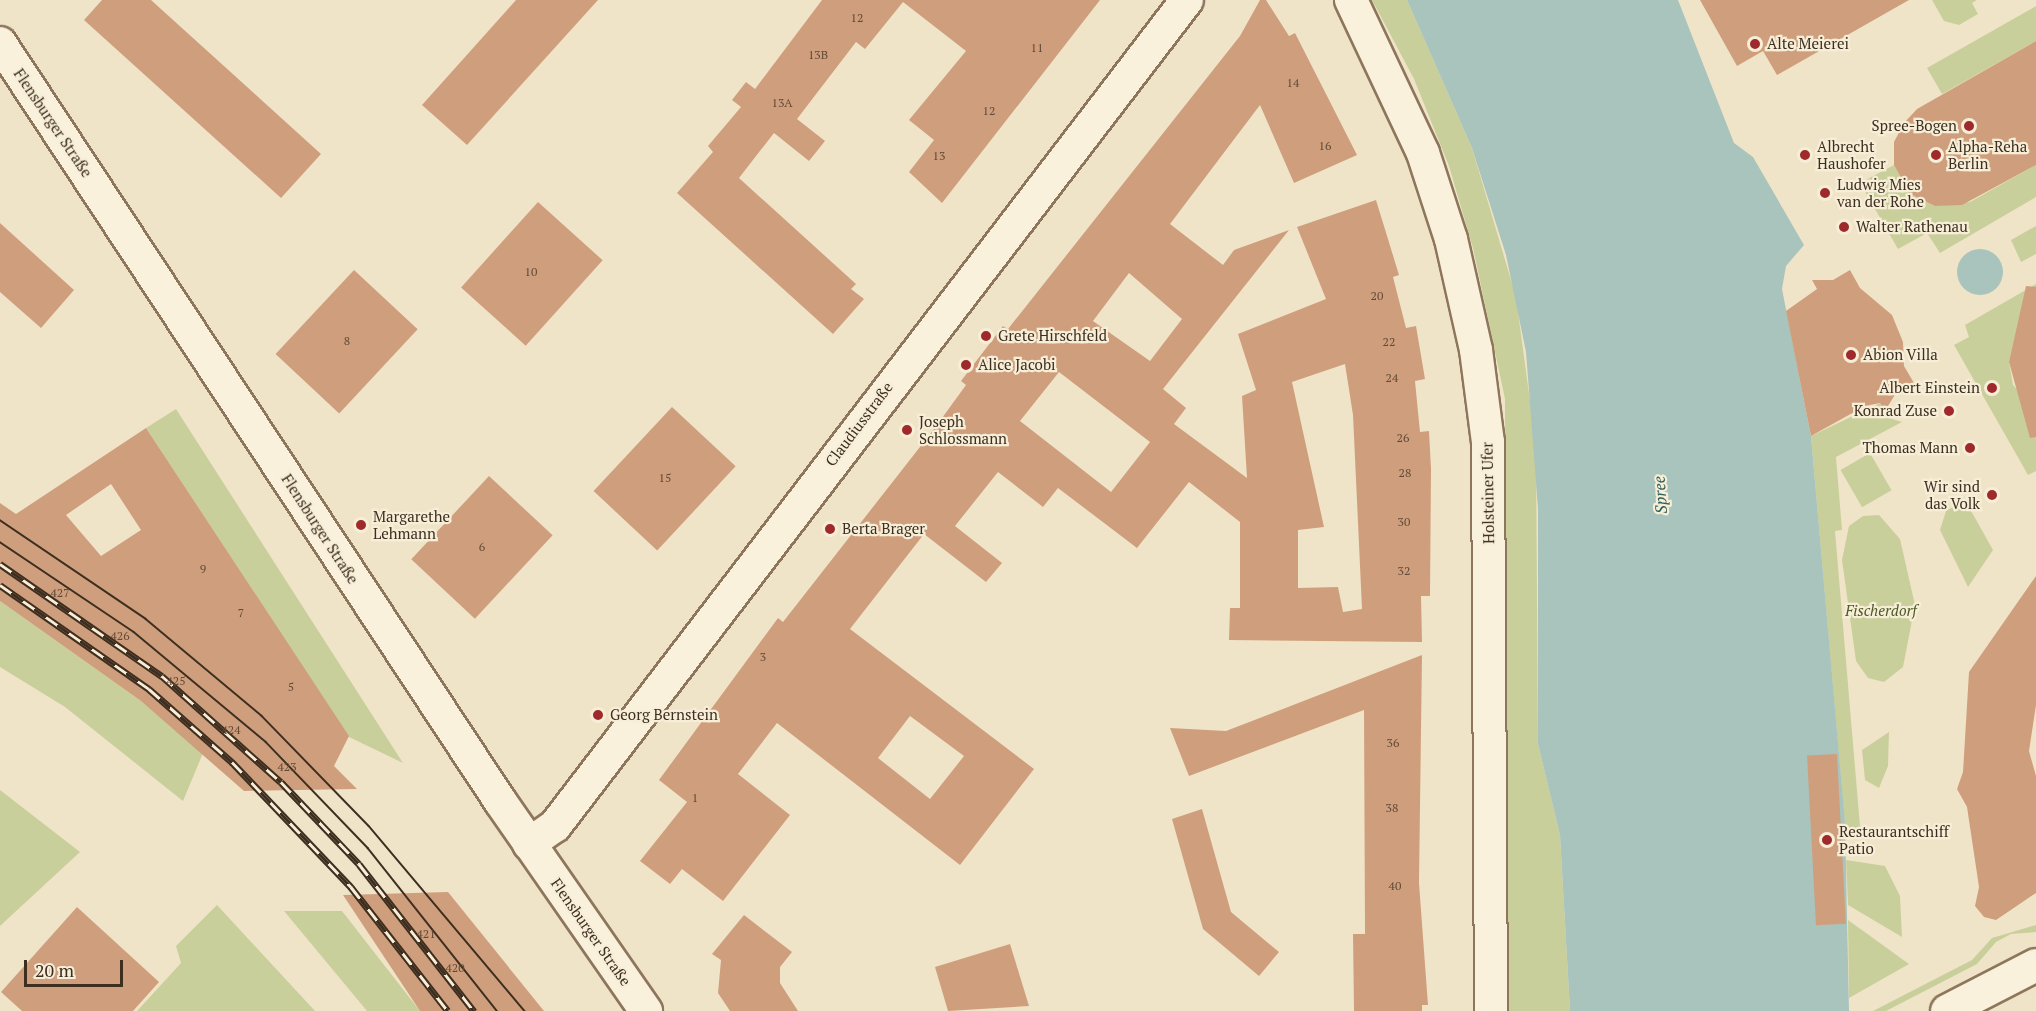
<!DOCTYPE html>
<meta charset="utf-8">
<style>
body{margin:0}
#map{position:relative;width:2036px;height:1011px;overflow:hidden;background:#f0e4c8;font-family:"PT Serif",serif}
div>[style]{position:absolute}
[style*='--x']{left:calc(var(--x)*1px);top:calc(var(--y)*1px);width:calc(var(--w)*1px);rotate:calc(var(--a)*1deg)}
.green>*{inset:0;background:#c9cf9b;transform-origin:0 0}
.water>*{inset:0;background:#a9c4bc}
.round{border-radius:50%}
.building>*{inset:0;background:#cf9f7d;transform-origin:0 0}
.roads{filter:drop-shadow(2px 0 #8d765c) drop-shadow(-2px 0 #8d765c) drop-shadow(0 2px #8d765c) drop-shadow(0 -2px #8d765c)}
.minor>*{height:32px;margin:-16px;padding:0 16px;transform-origin:16px;border-radius:16px;background:#faf1dc}
.tram>*{height:1.5px;margin:-0.75px;padding:0 0.75px;transform-origin:0.75px;border-radius:0.75px;background:#3d2e20}
.rail>*{height:7px;margin-top:-3.5px;transform-origin:0;background:repeating-linear-gradient(90deg,#f7eed8 0 14px,#3d2e20 0 28px);box-sizing:border-box;border-block:2px solid #3d2e20}
.dots>*{width:16px;height:16px;translate:-50% -50%;box-sizing:border-box;border:3px solid #f7eed8;border-radius:50%}
span{translate:-50% -50%;white-space:nowrap;text-align:center;line-height:1.15;-webkit-text-stroke:4.5px #f7eed8;paint-order:stroke}
.number-label{font-size:12px;color:#624a37}
.number-label span{-webkit-text-stroke-width:0}
.poi-label{font-size:15px;color:#3d2e20}
.left{translate:0 -50%;text-align:left}
.right{translate:-100% -50%;text-align:right}
.street-label{font-size:15px;color:#3d2e20}
.park-label{font-size:15px;color:#4d5a26;font-style:italic}
.water-label{font-size:16px;color:#2f5d5a;font-style:italic}
.scale{position:absolute;left:24px;top:960px;width:99px;height:27px;box-sizing:border-box;border:3px solid #3d2e20;border-top:0;padding-left:8px;font-size:18px;line-height:21px;white-space:nowrap;color:#3d2e20;-webkit-text-stroke:4px #f7eed8;paint-order:stroke}
</style>
<div id="map">
<div class="green">
<div style="clip-path:polygon(1372px 0,1407px 0,1472px 148px,1516px 297px,1536px 446px,1538px 744px,1560px 835px,1570px 1011px,1507px 1011px,1505px 399px,1473px 248px,1449px 166px,1414px 79px)"></div>
<div style="clip-path:polygon(1932px 0,1977px 0,1972px 3px,1978px 14px,1959px 25px,1944px 21px)"></div>
<div style="clip-path:polygon(2036px 6px,2036px 41px,1942px 94px,1927px 68px)"></div>
<div style="clip-path:polygon(1894px 165px,1910px 194px,1935px 206px,1970px 202px,2036px 165px,2036px 197px,1940px 253px,1927px 233px,1898px 249px,1860px 183px)"></div>
<div style="clip-path:polygon(2036px 226px,2036px 254px,2021px 262px,2011px 240px)"></div>
<div style="clip-path:polygon(2036px 284px,2036px 314px,2017px 332px,2009px 362px,2013px 385px,2036px 409px,2036px 471px,2028px 475px,1954px 345px,1969px 337px,1965px 325px)"></div>
<div style="clip-path:polygon(1880px 403px,1889px 418px,1902px 422px,1836px 457px,1842px 530px,1835px 531px,1861px 838px,1846px 837px,1811px 436px)"></div>
<div style="clip-path:polygon(176px 409px,403px 763px,349px 737px,146px 428px)"></div>
<div style="left:1870px;top:453px;width:43px;height:34px;rotate:60deg"></div>
<div style="clip-path:polygon(1965px 500px,1993px 550px,1968px 587px,1940px 530px,1946px 511px)"></div>
<div style="clip-path:polygon(1879px 515px,1900px 539px,1915px 605px,1903px 667px,1884px 682px,1868px 678px,1856px 661px,1842px 560px,1849px 526px,1863px 516px)"></div>
<div style="clip-path:polygon(0 601px,141px 701px,203px 753px,183px 801px,65px 707px,0 667px)"></div>
<div style="clip-path:polygon(1889px 732px,1888px 766px,1879px 788px,1865px 780px,1862px 750px)"></div>
<div style="clip-path:polygon(0 790px,80px 852px,0 926px)"></div>
<div style="clip-path:polygon(1846px 860px,1885px 866px,1900px 896px,1902px 937px,1848px 905px)"></div>
<div style="clip-path:polygon(217px 905px,315px 1011px,137px 1011px,181px 963px,176px 946px)"></div>
<div style="clip-path:polygon(284px 911px,342px 911px,420px 1011px,367px 1011px)"></div>
<div style="clip-path:polygon(1848px 920px,1909px 964px,1849px 998px)"></div>
<div style="clip-path:polygon(2036px 925px,2036px 932px,2011px 934px,1996px 942px,1977px 964px,1886px 1011px,1873px 1011px,1972px 960px,1992px 938px)"></div>
</div>
<div class="water">
<div style="clip-path:polygon(1407px 0,1678px 0,1734px 143px,1753px 157px,1804px 245px,1786px 266px,1782px 289px,1811px 436px,1845px 822px,1849px 1011px,1570px 1011px,1560px 835px,1538px 744px,1538px 509px,1526px 352px,1506px 255px,1472px 148px)"></div>
<div class="round" style="left:1957px;top:249px;width:46px;height:46px"></div>
</div>
<div class="building">
<div style="clip-path:polygon(102px 0,151px 0,321px 154px,281px 198px,84px 20px)"></div>
<div style="clip-path:polygon(516px 0,598px 0,467px 145px,422px 105px)"></div>
<div style="clip-path:polygon(822px 0,1100px 0,942px 203px,909px 172px,934px 140px,909px 120px,966px 51px,903px 2px,865px 49px,856px 42px,797px 119px,825px 141px,809px 161px,774px 133px,739px 178px,856px 284px,851px 289px,864px 299px,833px 334px,677px 193px,713px 152px,708px 146px,741px 107px,732px 100px,746px 82px,755px 89px)"></div>
<div style="clip-path:polygon(evenodd,1260px 0,1266px 0,1289px 36px,1295px 33px,1357px 155px,1294px 183px,1260px 105px,1170px 224px,1223px 265px,1234px 250px,1289px 230px,1163px 389px,1186px 408px,1174px 424px,1247px 478px,1242px 396px,1256px 390px,1238px 334px,1326px 299px,1297px 227px,1376px 200px,1399px 275px,1393px 277px,1406px 328px,1416px 326px,1425px 379px,1415px 381px,1420px 432px,1429px 431px,1431px 469px,1430px 596px,1421px 596px,1422px 642px,1229px 640px,1230px 608px,1240px 608px,1240px 522px,1189px 482px,1137px 548px,1058px 488px,1043px 507px,998px 472px,955px 526px,1002px 563px,986px 582px,924px 534px,850px 629px,1034px 769px,960px 865px,777px 723px,738px 774px,790px 815px,723px 901px,682px 869px,670px 884px,640px 861px,687px 802px,659px 780px,778px 618px,783px 622px,934px 429px,966px 385px,961px 381px,1003px 326px,1008px 329px,1240px 36px,1260px 0,1129px 273px,1182px 319px,1150px 361px,1093px 321px,1129px 273px,1260px 0,1345px 364px,1353px 415px,1362px 609px,1343px 612px,1338px 587px,1298px 588px,1298px 530px,1324px 527px,1292px 382px,1345px 364px,1260px 0,1059px 372px,1150px 442px,1111px 492px,1020px 421px,1059px 372px,1260px 0,910px 716px,964px 756px,930px 799px,878px 758px,910px 716px)"></div>
<div style="clip-path:polygon(1700px 0,1909px 0,1777px 75px,1763px 51px,1737px 66px)"></div>
<div style="clip-path:polygon(2036px 41px,2036px 165px,1962px 205px,1935px 206px,1910px 194px,1894px 165px,1894px 142px,1904px 123px,1917px 109px)"></div>
<div style="left:538px;top:202px;width:87px;height:115px;rotate:42deg"></div>
<div style="clip-path:polygon(0 223px,74px 290px,41px 328px,0 292px)"></div>
<div style="left:354px;top:270px;width:87px;height:115px;rotate:43deg"></div>
<div style="clip-path:polygon(1850px 270px,1860px 288px,1892px 315px,1903px 342px,1904px 366px,1914px 383px,1896px 393px,1885px 411px,1880px 403px,1865px 406px,1811px 436px,1786px 311px,1817px 289px,1812px 280px,1833px 280px)"></div>
<div style="clip-path:polygon(2026px 286px,2036px 287px,2036px 437px,2030px 438px,2009px 362px)"></div>
<div style="left:672px;top:407px;width:87px;height:115px;rotate:43deg"></div>
<div style="clip-path:polygon(evenodd,146px 428px,349px 736px,334px 766px,357px 789px,244px 791px,141px 701px,0 601px,0 503px,16px 514px,146px 428px,111px 484px,141px 530px,101px 556px,66px 515px,111px 484px)"></div>
<div style="left:489px;top:476px;width:87px;height:114px;rotate:43deg"></div>
<div style="clip-path:polygon(2036px 576px,2036px 705px,2029px 751px,2036px 776px,2036px 893px,1996px 920px,1984px 917px,1975px 906px,1979px 887px,1967px 807px,1957px 789px,1963px 772px,1969px 672px)"></div>
<div style="clip-path:polygon(1422px 655px,1419px 883px,1428px 1005px,1422px 1005px,1422px 1011px,1354px 1011px,1353px 934px,1365px 934px,1364px 710px,1189px 776px,1170px 728px,1226px 731px)"></div>
<div style="left:1837px;top:754px;width:170px;height:30px;rotate:87deg"></div>
<div style="clip-path:polygon(1202px 809px,1231px 912px,1279px 952px,1259px 976px,1203px 929px,1172px 819px)"></div>
<div style="clip-path:polygon(448px 892px,544px 1011px,420px 1011px,343px 895px)"></div>
<div style="clip-path:polygon(77px 907px,159px 982px,133px 1011px,22px 1011px,1px 992px)"></div>
<div style="clip-path:polygon(744px 915px,792px 952px,780px 967px,780px 983px,798px 1011px,730px 1011px,718px 993px,721px 960px,712px 954px)"></div>
<div style="clip-path:polygon(1010px 944px,1029px 1006px,948px 1011px,935px 967px)"></div>
</div>
<div class="roads">
<div class="minor">
<div style="--x:1351;--y:0;--w:169;--a:64.8"></div>
<div style="--x:1423;--y:153;--w:90;--a:72"></div>
<div style="--x:1451;--y:239;--w:114;--a:77.3"></div>
<div style="--x:1476;--y:350;--w:93;--a:82.6"></div>
<div style="--x:1488;--y:442;--w:569;--a:89.7"></div>
<div style="--x:0;--y:43;--w:908;--a:56.59"></div>
<div style="--x:500;--y:801;--w:256;--a:55.2"></div>
<div style="--x:529;--y:844;--w:32;--a:-35"></div>
<div style="--x:555;--y:826;--w:1040;--a:-52.58"></div>
<div style="--x:1947;--y:1011;--w:100;--a:-27.3"></div>
</div>
</div>
<div class="tram">
<div style="--x:0;--y:520;--w:176;--a:34.1"></div>
<div style="--x:146;--y:619;--w:151;--a:39.9"></div>
<div style="--x:262;--y:716;--w:153;--a:45.8"></div>
<div style="--x:369;--y:826;--w:242;--a:49.9"></div>
<div style="--x:0;--y:542;--w:161;--a:33.9"></div>
<div style="--x:134;--y:632;--w:172;--a:39.8"></div>
<div style="--x:266;--y:742;--w:147;--a:46.1"></div>
<div style="--x:368;--y:848;--w:208;--a:51.6"></div>
</div>
<div class="rail">
<div style="--x:0;--y:564;--w:197;--a:34.7"></div>
<div style="--x:162;--y:676;--w:159;--a:41.7"></div>
<div style="--x:281;--y:782;--w:113;--a:46.4"></div>
<div style="--x:359;--y:864;--w:187;--a:52"></div>
<div style="--x:0;--y:585;--w:182;--a:34.9"></div>
<div style="--x:149;--y:689;--w:111;--a:41.3"></div>
<div style="--x:232;--y:762;--w:173;--a:46.4"></div>
<div style="--x:351;--y:887;--w:157;--a:52"></div>
</div>
<div class="dots">
<div style="left:1755px;top:44px;background:#9e2a2b"></div>
<div style="left:1969px;top:126px;background:#9e2a2b"></div>
<div style="left:1805px;top:155px;background:#9e2a2b"></div>
<div style="left:1936px;top:155px;background:#9e2a2b"></div>
<div style="left:1825px;top:193px;background:#9e2a2b"></div>
<div style="left:1844px;top:227px;background:#9e2a2b"></div>
<div style="left:986px;top:336px;background:#9e2a2b"></div>
<div style="left:1851px;top:355px;background:#9e2a2b"></div>
<div style="left:966px;top:365px;background:#9e2a2b"></div>
<div style="left:1992px;top:388px;background:#9e2a2b"></div>
<div style="left:1949px;top:411px;background:#9e2a2b"></div>
<div style="left:907px;top:430px;background:#9e2a2b"></div>
<div style="left:1970px;top:448px;background:#9e2a2b"></div>
<div style="left:1992px;top:495px;background:#9e2a2b"></div>
<div style="left:361px;top:525px;background:#9e2a2b"></div>
<div style="left:830px;top:529px;background:#9e2a2b"></div>
<div style="left:598px;top:715px;background:#9e2a2b"></div>
<div style="left:1827px;top:840px;background:#9e2a2b"></div>
</div>
<div class="number-label">
<span style="left:857px;top:18px">12</span>
<span style="left:1037px;top:48px">11</span>
<span style="left:818px;top:55px">13B</span>
<span style="left:1293px;top:83px">14</span>
<span style="left:782px;top:103px">13A</span>
<span style="left:989px;top:111px">12</span>
<span style="left:1325px;top:146px">16</span>
<span style="left:939px;top:156px">13</span>
<span style="left:531px;top:272px">10</span>
<span style="left:1377px;top:296px">20</span>
<span style="left:347px;top:341px">8</span>
<span style="left:1389px;top:342px">22</span>
<span style="left:1392px;top:378px">24</span>
<span style="left:1403px;top:438px">26</span>
<span style="left:1405px;top:473px">28</span>
<span style="left:665px;top:478px">15</span>
<span style="left:1404px;top:522px">30</span>
<span style="left:482px;top:547px">6</span>
<span style="left:203px;top:569px">9</span>
<span style="left:1404px;top:571px">32</span>
<span style="left:60px;top:593px">427</span>
<span style="left:241px;top:613px">7</span>
<span style="left:120px;top:636px">426</span>
<span style="left:763px;top:657px">3</span>
<span style="left:176px;top:681px">425</span>
<span style="left:291px;top:687px">5</span>
<span style="left:231px;top:730px">424</span>
<span style="left:1393px;top:743px">36</span>
<span style="left:287px;top:767px">423</span>
<span style="left:695px;top:798px">1</span>
<span style="left:1392px;top:808px">38</span>
<span style="left:1395px;top:886px">40</span>
<span style="left:426px;top:934px">421</span>
<span style="left:455px;top:968px">420</span>
</div>
<div class="poi-label">
<span class="left" style="left:1767px;top:44px">Alte Meierei</span>
<span class="right" style="left:1957px;top:126px">Spree-Bogen</span>
<span class="left" style="left:1817px;top:155px">Albrecht<br>Haushofer</span>
<span class="left" style="left:1948px;top:155px">Alpha-Reha<br>Berlin</span>
<span class="left" style="left:1837px;top:193px">Ludwig Mies<br>van der Rohe</span>
<span class="left" style="left:1856px;top:227px">Walter Rathenau</span>
<span class="left" style="left:998px;top:336px">Grete Hirschfeld</span>
<span class="left" style="left:1863px;top:355px">Abion Villa</span>
<span class="left" style="left:978px;top:365px">Alice Jacobi</span>
<span class="right" style="left:1980px;top:388px">Albert Einstein</span>
<span class="right" style="left:1937px;top:411px">Konrad Zuse</span>
<span class="left" style="left:919px;top:430px">Joseph<br>Schlossmann</span>
<span class="right" style="left:1958px;top:448px">Thomas Mann</span>
<span class="right" style="left:1980px;top:495px">Wir sind<br>das Volk</span>
<span class="left" style="left:373px;top:525px">Margarethe<br>Lehmann</span>
<span class="left" style="left:842px;top:529px">Berta Brager</span>
<span class="left" style="left:610px;top:715px">Georg Bernstein</span>
<span class="left" style="left:1839px;top:840px">Restaurantschiff<br>Patio</span>
</div>
<div class="street-label">
<span style="left:53px;top:123px;rotate:56deg">Flensburger Straße</span>
<span style="left:859px;top:424px;rotate:-53deg">Claudiusstraße</span>
<span style="left:1488px;top:493px;rotate:-91deg">Holsteiner Ufer</span>
<span style="left:320px;top:529px;rotate:57deg">Flensburger Straße</span>
<span style="left:591px;top:932px;rotate:55deg">Flensburger Straße</span>
</div>
<div class="park-label">
<span style="left:1881px;top:611px">Fischerdorf</span>
</div>
<div class="water-label">
<span style="left:1660px;top:495px;rotate:-94deg">Spree</span>
</div>
<div class="scale">20 m</div>
</div>
